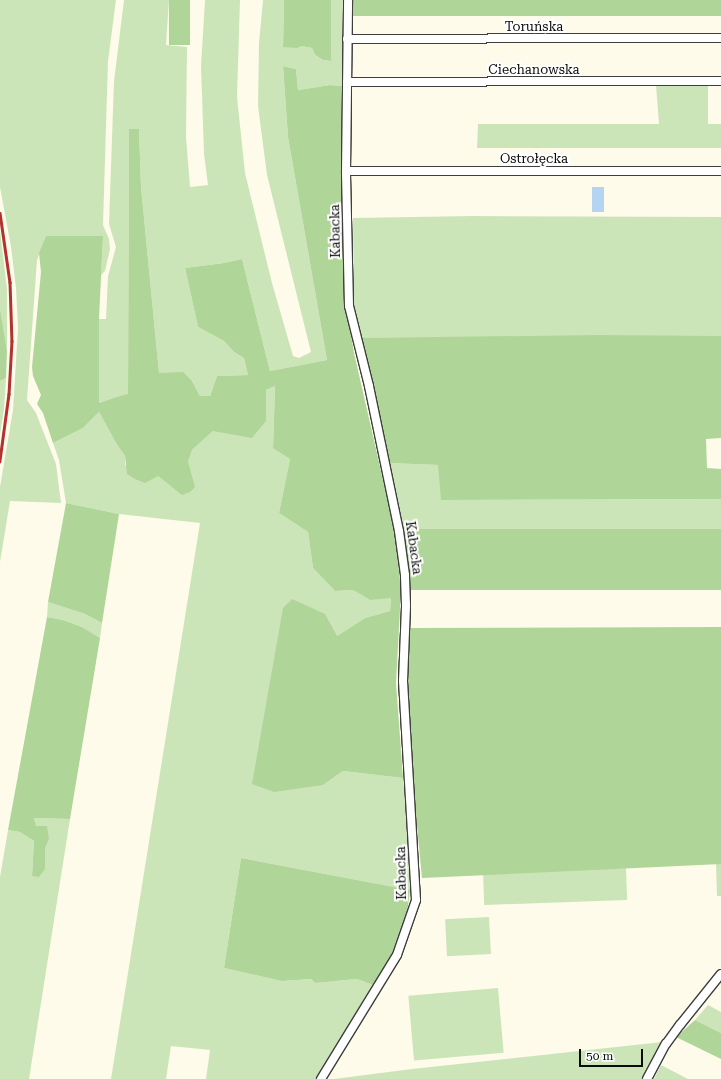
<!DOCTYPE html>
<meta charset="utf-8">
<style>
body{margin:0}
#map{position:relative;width:721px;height:1079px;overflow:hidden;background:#fefbeb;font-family:"Roboto Serif",serif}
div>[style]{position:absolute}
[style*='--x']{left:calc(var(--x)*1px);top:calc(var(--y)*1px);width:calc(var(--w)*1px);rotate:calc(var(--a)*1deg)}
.green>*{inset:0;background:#cce5b8;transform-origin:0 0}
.forest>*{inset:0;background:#afd598;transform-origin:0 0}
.water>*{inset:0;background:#b3d5f1;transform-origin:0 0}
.roads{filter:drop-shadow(1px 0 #3e3e3e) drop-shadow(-1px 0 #3e3e3e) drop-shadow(0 1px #3e3e3e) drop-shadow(0 -1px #3e3e3e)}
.street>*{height:8px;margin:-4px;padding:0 4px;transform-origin:4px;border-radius:4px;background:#fff}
.rail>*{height:2.5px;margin:-1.25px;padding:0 1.25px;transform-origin:1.25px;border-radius:1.25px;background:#b1322e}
span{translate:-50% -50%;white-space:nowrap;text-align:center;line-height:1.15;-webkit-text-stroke:4px #fff;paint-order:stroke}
.street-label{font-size:13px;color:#0b0b0b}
.scale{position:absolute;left:579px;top:1049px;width:64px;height:18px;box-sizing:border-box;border:2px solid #0b0b0b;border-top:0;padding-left:5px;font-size:12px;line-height:14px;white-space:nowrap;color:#0b0b0b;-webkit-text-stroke:3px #fff;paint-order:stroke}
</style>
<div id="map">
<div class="green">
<div style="clip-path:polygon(0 0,116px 0,108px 61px,103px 225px,109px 239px,110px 249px,105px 271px,101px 275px,103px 236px,46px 236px,37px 260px,27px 400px,36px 413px,56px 464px,61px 503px,10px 501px,0 562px,0 487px,13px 410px,18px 328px,16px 288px,11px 247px,0 187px)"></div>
<div style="clip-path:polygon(124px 0,169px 0,166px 45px,187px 47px,186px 137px,190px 187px,208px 185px,204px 154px,201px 66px,205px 0,240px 0,237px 97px,245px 173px,272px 283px,293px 356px,299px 358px,311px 352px,267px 175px,258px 106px,259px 43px,263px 0,284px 0,283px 47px,301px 46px,312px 48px,315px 55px,323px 60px,330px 61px,331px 0,343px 0,342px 86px,330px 85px,298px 90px,296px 69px,283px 66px,288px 137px,327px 360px,270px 371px,242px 259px,224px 263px,185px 268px,198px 327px,224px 341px,234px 352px,244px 358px,248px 375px,217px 376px,210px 396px,200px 396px,192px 381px,159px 373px,141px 187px,139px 129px,129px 129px,128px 395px,116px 397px,99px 403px,99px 319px,106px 319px,108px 276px,116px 247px,109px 224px,114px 81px)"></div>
<div style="clip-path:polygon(656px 85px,708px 85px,708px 124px,721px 124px,721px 148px,477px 148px,478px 124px,659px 124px)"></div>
<div style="clip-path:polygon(472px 216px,721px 217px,721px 336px,359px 338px,354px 304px,353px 218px)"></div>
<div style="clip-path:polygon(0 230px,7px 289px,7px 351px,0 308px)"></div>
<div style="clip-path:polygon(6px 378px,4px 409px,0 434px,0 381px)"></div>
<div style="clip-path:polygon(275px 386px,273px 447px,290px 459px,279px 513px,308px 532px,313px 568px,335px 591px,353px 590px,370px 600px,391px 597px,390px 611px,365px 618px,337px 636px,323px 785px,343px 771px,403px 778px,407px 818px,410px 890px,241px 858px,224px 968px,282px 981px,311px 979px,315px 983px,357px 979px,373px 985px,317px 1079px,206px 1079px,210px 1050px,171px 1046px,166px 1079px,111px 1079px,200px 523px,119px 514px,66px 503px,59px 460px,53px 443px,83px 428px,99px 412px,116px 443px,125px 456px,125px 465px,158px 476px,171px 486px,188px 462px,192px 450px,213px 431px,266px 421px,266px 390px)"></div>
<div style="clip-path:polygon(389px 463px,439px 465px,442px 500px,721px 499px,721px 529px,404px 532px)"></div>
<div style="clip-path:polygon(48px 602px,85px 614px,102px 623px,100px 638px,82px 627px,63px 620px,47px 617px)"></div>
<div style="clip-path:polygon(34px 818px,70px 819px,29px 1079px,0 1079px,0 877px,8px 830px,20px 832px,34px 841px,32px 876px,45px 869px,45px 849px,49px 839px,36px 827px)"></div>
<div style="clip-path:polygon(716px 864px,721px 864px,721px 896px,717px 896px)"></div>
<div style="left:626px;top:868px;width:32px;height:143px;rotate:88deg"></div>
<div style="left:489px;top:917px;width:37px;height:44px;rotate:87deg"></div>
<div style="left:498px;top:988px;width:65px;height:90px;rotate:85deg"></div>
<div style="clip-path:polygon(708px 1005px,721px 1012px,721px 1033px,695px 1020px)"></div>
<div style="clip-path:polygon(662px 1042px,642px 1079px,334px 1079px,412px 1069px)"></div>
<div style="clip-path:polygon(661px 1065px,688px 1079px,654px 1079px)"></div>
</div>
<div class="forest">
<div style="left:169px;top:0;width:21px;height:45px"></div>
<div style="clip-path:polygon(284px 0,331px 0,331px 61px,323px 60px,315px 55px,312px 48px,301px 46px,297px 48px,283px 47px)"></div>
<div style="left:353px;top:0;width:368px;height:16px"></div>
<div style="clip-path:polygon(283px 66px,296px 69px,298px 90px,330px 85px,342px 86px,341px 169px,346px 304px,354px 353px,395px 532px,401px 590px,396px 683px,403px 778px,343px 771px,323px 785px,274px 792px,252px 784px,283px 608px,292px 599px,325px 614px,337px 636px,365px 618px,390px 611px,391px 598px,370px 600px,353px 590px,335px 591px,313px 568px,308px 532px,279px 513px,290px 459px,273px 448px,275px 386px,266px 390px,266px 421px,252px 438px,213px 431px,192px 450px,188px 462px,195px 487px,190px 492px,182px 495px,158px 476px,145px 483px,135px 479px,127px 474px,125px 456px,116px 443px,99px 412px,83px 428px,53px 443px,43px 413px,37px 404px,41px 395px,33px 376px,32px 367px,41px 272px,39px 253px,46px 236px,103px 236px,99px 319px,99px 403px,116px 397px,128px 394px,129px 129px,139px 129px,141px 187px,159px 373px,183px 372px,192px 381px,200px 396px,210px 396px,217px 376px,248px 375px,244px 358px,234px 352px,224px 341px,198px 327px,185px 268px,224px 263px,242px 259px,270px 371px,327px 360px,288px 137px)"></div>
<div style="clip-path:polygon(0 308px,7px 351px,6px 378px,0 381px)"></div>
<div style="clip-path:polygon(598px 335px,721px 336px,721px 438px,706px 439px,707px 468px,721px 469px,721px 499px,441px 500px,438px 465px,389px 463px,359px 338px)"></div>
<div style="clip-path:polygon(66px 503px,119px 514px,102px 623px,85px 614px,48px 602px)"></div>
<div style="left:721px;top:529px;width:61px;height:317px;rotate:90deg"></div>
<div style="clip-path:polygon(47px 617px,63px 620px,82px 627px,100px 638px,70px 819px,34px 818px,36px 826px,47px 826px,49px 839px,45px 849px,45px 869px,39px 877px,32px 876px,34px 841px,20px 832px,8px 830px)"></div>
<div style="clip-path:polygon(721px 627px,721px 864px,422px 878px,411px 762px,407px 694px,409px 628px)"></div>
<div style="clip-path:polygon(241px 858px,410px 890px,406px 922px,389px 962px,373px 985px,357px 979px,315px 983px,311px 979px,282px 981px,224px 968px)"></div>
<div style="clip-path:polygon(695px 1020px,721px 1033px,721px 1059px,676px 1037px)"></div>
</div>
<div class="water">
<div style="left:604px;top:187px;width:25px;height:12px;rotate:90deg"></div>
</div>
<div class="roads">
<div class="street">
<div style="--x:347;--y:39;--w:374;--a:-0.2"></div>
<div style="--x:347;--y:82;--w:374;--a:-0.2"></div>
<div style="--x:346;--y:171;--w:375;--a:0"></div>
<div style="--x:321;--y:1079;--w:145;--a:-58.5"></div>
<div style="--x:397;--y:955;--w:58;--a:-70.9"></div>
<div style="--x:416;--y:900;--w:219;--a:-93.4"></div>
<div style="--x:403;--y:681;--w:76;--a:-87.7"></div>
<div style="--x:406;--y:605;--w:30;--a:-92"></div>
<div style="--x:405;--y:575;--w:44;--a:-97.8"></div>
<div style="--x:399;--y:531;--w:148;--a:-101.7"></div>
<div style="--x:369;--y:386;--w:82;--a:-104"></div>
<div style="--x:349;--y:306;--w:135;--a:-91.3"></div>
<div style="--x:346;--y:171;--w:171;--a:-89.3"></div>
<div style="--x:647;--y:1079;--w:40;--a:-62"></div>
<div style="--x:666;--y:1044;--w:24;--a:-54"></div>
<div style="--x:680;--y:1025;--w:65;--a:-51.2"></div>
</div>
</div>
<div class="rail">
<div style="--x:0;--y:213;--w:70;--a:81.8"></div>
<div style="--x:10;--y:282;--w:59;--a:88.1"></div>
<div style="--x:12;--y:341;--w:53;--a:93.2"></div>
<div style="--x:9;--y:394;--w:68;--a:97.7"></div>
</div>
<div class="street-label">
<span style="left:534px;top:27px">Toruńska</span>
<span style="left:534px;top:70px">Ciechanowska</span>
<span style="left:534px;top:159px">Ostrołęcka</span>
<span style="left:336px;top:231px;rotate:-91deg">Kabacka</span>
<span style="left:413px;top:548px;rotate:82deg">Kabacka</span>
<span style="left:402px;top:873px;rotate:-91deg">Kabacka</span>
</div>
<div class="scale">50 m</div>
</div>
